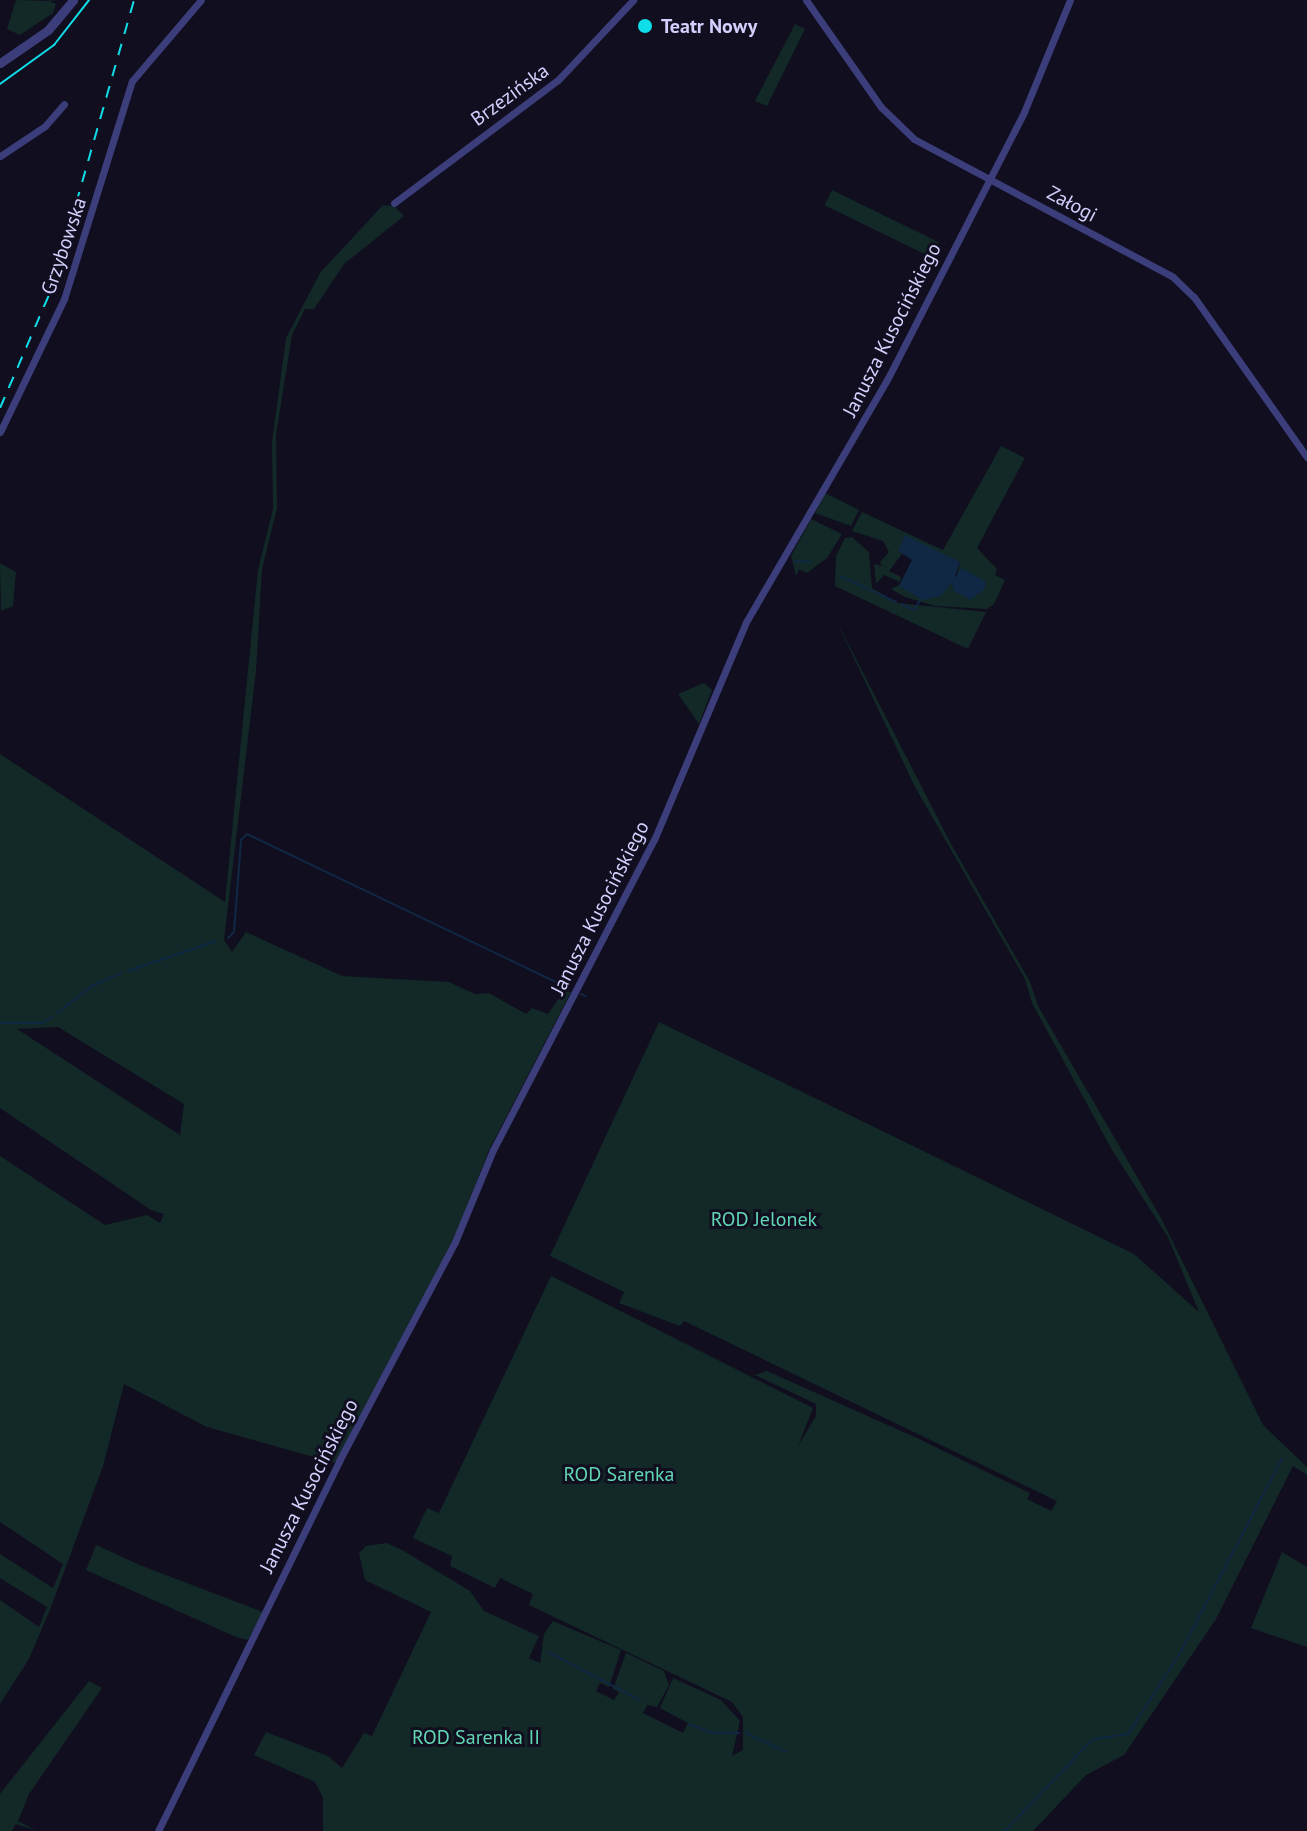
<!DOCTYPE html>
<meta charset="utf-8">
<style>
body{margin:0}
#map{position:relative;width:1307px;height:1831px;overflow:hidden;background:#100e1f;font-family:"PT Sans",sans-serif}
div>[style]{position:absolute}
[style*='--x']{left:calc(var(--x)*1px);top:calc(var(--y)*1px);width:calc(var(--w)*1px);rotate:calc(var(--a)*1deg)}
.green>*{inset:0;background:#122927;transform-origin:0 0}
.water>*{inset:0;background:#112845}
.stream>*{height:2px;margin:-1px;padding:0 1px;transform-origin:1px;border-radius:1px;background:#112845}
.minor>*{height:7px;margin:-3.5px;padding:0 3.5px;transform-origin:3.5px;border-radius:3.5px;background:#3c3d7b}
.tertiary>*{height:9px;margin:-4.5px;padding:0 4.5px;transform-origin:4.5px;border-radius:4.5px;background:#3c3d7b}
.tram>*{height:2px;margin:-1px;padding:0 1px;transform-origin:1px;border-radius:1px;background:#0fdde8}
.rail>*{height:2px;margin-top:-1px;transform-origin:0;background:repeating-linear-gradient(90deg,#0fdde8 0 12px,transparent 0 22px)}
.dots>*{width:22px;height:22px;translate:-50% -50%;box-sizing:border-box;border:4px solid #100e1f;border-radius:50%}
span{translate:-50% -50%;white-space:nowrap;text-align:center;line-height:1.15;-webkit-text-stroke:6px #100e1f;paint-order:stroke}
.poi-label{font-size:20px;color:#d2d0fc;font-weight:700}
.left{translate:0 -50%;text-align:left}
.street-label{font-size:20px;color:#d2d0fc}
.park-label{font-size:20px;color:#61d6b3}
</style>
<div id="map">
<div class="green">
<div style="clip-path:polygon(16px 0,49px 1px,49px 0,57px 0,49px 1px,56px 4px,53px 13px,20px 35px,7px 29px)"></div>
<div style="clip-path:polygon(795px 24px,805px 29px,767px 106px,755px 101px)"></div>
<div style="left:832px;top:190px;width:119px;height:17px;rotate:26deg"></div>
<div style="clip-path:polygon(evenodd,383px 205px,394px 206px,404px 216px,344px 264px,314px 309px,305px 309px,292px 335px,276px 435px,277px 508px,262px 569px,256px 671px,224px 940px,232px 952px,246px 932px,342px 976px,449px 982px,475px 994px,489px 993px,526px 1014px,532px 1008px,548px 1014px,564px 991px,571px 992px,489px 1150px,456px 1234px,335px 1463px,207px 1427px,124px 1384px,103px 1466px,51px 1607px,29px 1659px,0 1704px,0 1600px,39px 1627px,47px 1607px,0 1578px,0 1554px,53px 1588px,63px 1564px,0 1522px,0 1156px,105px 1225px,147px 1215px,160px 1223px,164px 1214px,151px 1210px,0 1108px,0 754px,225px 902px,258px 570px,273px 509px,272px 442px,286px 338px,320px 273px,383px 205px,58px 1027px,184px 1104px,180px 1135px,17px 1029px,58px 1027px)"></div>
<div style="clip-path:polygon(1001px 446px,1025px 458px,977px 548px,997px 569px,995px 575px,1005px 580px,994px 604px,987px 609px,935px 606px,905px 597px,891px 589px,899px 585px,927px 596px,952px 582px,953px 588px,961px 568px,956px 580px,960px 562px,898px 550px,902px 554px,889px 571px,901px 577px,900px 582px,884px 575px,876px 584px,874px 564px,882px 566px,880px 562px,889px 552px,883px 541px,852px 531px,862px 512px,943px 550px)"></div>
<div style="clip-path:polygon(825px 493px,859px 510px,851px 526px,815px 513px)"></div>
<div style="clip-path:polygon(811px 519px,842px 534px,827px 558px,807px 573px,799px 569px,796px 576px,791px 556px)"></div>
<div style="clip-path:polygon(852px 537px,869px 552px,872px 588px,897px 603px,986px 612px,968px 649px,835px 586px,836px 556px,845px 538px)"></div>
<div style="clip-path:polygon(0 563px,16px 572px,13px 606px,1px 611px)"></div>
<div style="clip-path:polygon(834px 616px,951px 844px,1030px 982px,1038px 1006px,1161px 1218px,1263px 1425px,1307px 1467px,1307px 1475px,1293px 1466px,1216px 1619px,1124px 1755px,1086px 1775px,1033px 1831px,323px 1831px,323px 1798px,315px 1782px,254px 1755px,266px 1732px,328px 1756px,342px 1768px,364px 1733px,372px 1736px,431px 1612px,365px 1580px,359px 1553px,366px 1546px,387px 1543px,402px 1550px,470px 1591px,484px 1611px,539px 1636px,529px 1658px,540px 1663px,544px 1634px,553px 1621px,621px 1650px,609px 1687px,600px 1683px,596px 1691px,614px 1700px,619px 1692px,613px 1689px,626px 1653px,664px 1671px,669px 1685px,657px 1707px,647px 1705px,643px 1713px,683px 1733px,688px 1723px,660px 1708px,673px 1678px,721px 1700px,740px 1721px,732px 1756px,743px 1750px,743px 1717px,732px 1702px,529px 1605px,533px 1594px,500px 1578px,495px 1588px,450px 1566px,452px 1556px,413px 1538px,427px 1508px,439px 1513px,551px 1276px,813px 1408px,798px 1446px,816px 1416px,816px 1404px,755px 1375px,767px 1371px,919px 1439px,1030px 1493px,1027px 1499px,1051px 1511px,1057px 1501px,684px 1321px,680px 1326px,619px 1303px,624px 1292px,550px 1256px,659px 1022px,1134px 1254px,1199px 1312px,1168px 1237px,1112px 1150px,1032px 1003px,1025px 979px,915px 787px)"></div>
<div style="clip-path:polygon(704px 683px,712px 690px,699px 724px,678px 694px)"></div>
<div style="clip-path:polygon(96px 1545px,142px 1566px,263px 1612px,248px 1640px,236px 1637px,86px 1570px)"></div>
<div style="clip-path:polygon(1282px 1552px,1307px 1567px,1307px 1647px,1251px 1628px)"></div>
<div style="clip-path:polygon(89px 1681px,102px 1688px,29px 1794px,18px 1821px,37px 1831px,16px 1824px,12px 1831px,0 1831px,0 1794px)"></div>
</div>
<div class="water">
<div style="clip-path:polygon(905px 535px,960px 562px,954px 579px,961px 568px,986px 582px,985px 589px,970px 600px,953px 590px,952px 582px,941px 596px,923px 600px,899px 586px,912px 560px,898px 551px)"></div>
</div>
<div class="stream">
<div style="--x:795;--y:561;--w:15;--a:4"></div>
<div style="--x:840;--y:576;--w:62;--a:24.9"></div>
<div style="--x:902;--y:604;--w:13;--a:27"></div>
<div style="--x:914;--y:610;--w:13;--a:-58"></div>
<div style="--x:228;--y:938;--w:8;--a:-45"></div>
<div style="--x:234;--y:932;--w:92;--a:-85.6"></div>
<div style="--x:241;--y:840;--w:8;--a:-45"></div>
<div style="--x:247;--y:834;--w:357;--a:25.6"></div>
<div style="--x:128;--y:971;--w:93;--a:-18.8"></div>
<div style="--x:581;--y:994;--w:5;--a:22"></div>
<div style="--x:57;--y:1013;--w:44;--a:-37.6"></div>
<div style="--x:92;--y:986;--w:32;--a:-24"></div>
<div style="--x:0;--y:1023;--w:43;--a:0"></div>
<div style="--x:43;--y:1023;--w:11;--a:-34"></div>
<div style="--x:548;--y:1652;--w:104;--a:27.6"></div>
<div style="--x:689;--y:1724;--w:26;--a:21"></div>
<div style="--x:713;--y:1733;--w:26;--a:0"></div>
<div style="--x:746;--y:1733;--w:44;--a:25.4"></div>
<div style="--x:1005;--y:1831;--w:127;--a:-46.3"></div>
<div style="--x:1093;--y:1739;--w:35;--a:-8"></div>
<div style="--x:1128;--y:1734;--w:96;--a:-57.3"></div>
<div style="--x:1180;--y:1653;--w:219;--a:-62.3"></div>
</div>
<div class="minor">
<div style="--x:806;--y:0;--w:131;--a:55"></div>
<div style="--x:881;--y:107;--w:46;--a:44.1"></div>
<div style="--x:914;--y:139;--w:293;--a:28"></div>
<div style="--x:1173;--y:277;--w:29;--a:44"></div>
<div style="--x:1194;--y:297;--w:196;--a:54.8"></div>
<div style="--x:0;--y:156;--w:54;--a:-33.7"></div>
<div style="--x:45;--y:126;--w:29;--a:-49"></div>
<div style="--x:394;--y:203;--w:205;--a:-36.9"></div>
<div style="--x:558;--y:80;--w:110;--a:-46.8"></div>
<div style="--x:0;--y:432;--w:148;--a:-64.3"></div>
<div style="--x:64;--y:299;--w:228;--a:-72.7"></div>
<div style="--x:132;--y:81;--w:106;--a:-49.6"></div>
<div style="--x:158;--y:1831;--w:412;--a:-63.9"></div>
<div style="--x:339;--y:1461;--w:248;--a:-62.1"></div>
<div style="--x:455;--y:1242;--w:100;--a:-67.6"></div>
<div style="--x:493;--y:1150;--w:349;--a:-62.6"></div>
<div style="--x:654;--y:840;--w:237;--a:-67.1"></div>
<div style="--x:746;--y:622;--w:282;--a:-59.8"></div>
<div style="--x:888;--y:378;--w:299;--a:-62.9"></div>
<div style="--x:1024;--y:112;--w:121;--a:-67.7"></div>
</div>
<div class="tertiary">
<div style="--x:0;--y:63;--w:58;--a:-34.5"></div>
<div style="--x:48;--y:30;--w:39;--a:-50"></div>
</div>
<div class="tram">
<div style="--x:0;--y:84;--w:67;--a:-35.8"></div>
<div style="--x:54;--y:45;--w:57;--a:-52.1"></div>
</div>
<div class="rail">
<div style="--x:0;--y:408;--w:131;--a:-66.6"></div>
<div style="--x:52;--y:288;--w:299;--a:-74.1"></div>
</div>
<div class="dots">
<div style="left:645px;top:26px;background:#0fdde8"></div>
</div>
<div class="poi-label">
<span class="left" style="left:661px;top:26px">Teatr Nowy</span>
</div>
<div class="street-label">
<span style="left:510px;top:95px;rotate:-36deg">Brzezińska</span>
<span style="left:1072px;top:204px;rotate:28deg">Załogi</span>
<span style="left:64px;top:246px;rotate:-71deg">Grzybowska</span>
<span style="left:892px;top:330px;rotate:-63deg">Janusza Kusocińskiego</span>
<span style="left:600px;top:908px;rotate:-63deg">Janusza Kusocińskiego</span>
<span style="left:309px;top:1486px;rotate:-63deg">Janusza Kusocińskiego</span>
</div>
<div class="park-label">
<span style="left:764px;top:1219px">ROD Jelonek</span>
<span style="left:619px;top:1474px">ROD Sarenka</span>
<span style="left:476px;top:1737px">ROD Sarenka II</span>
</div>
</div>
